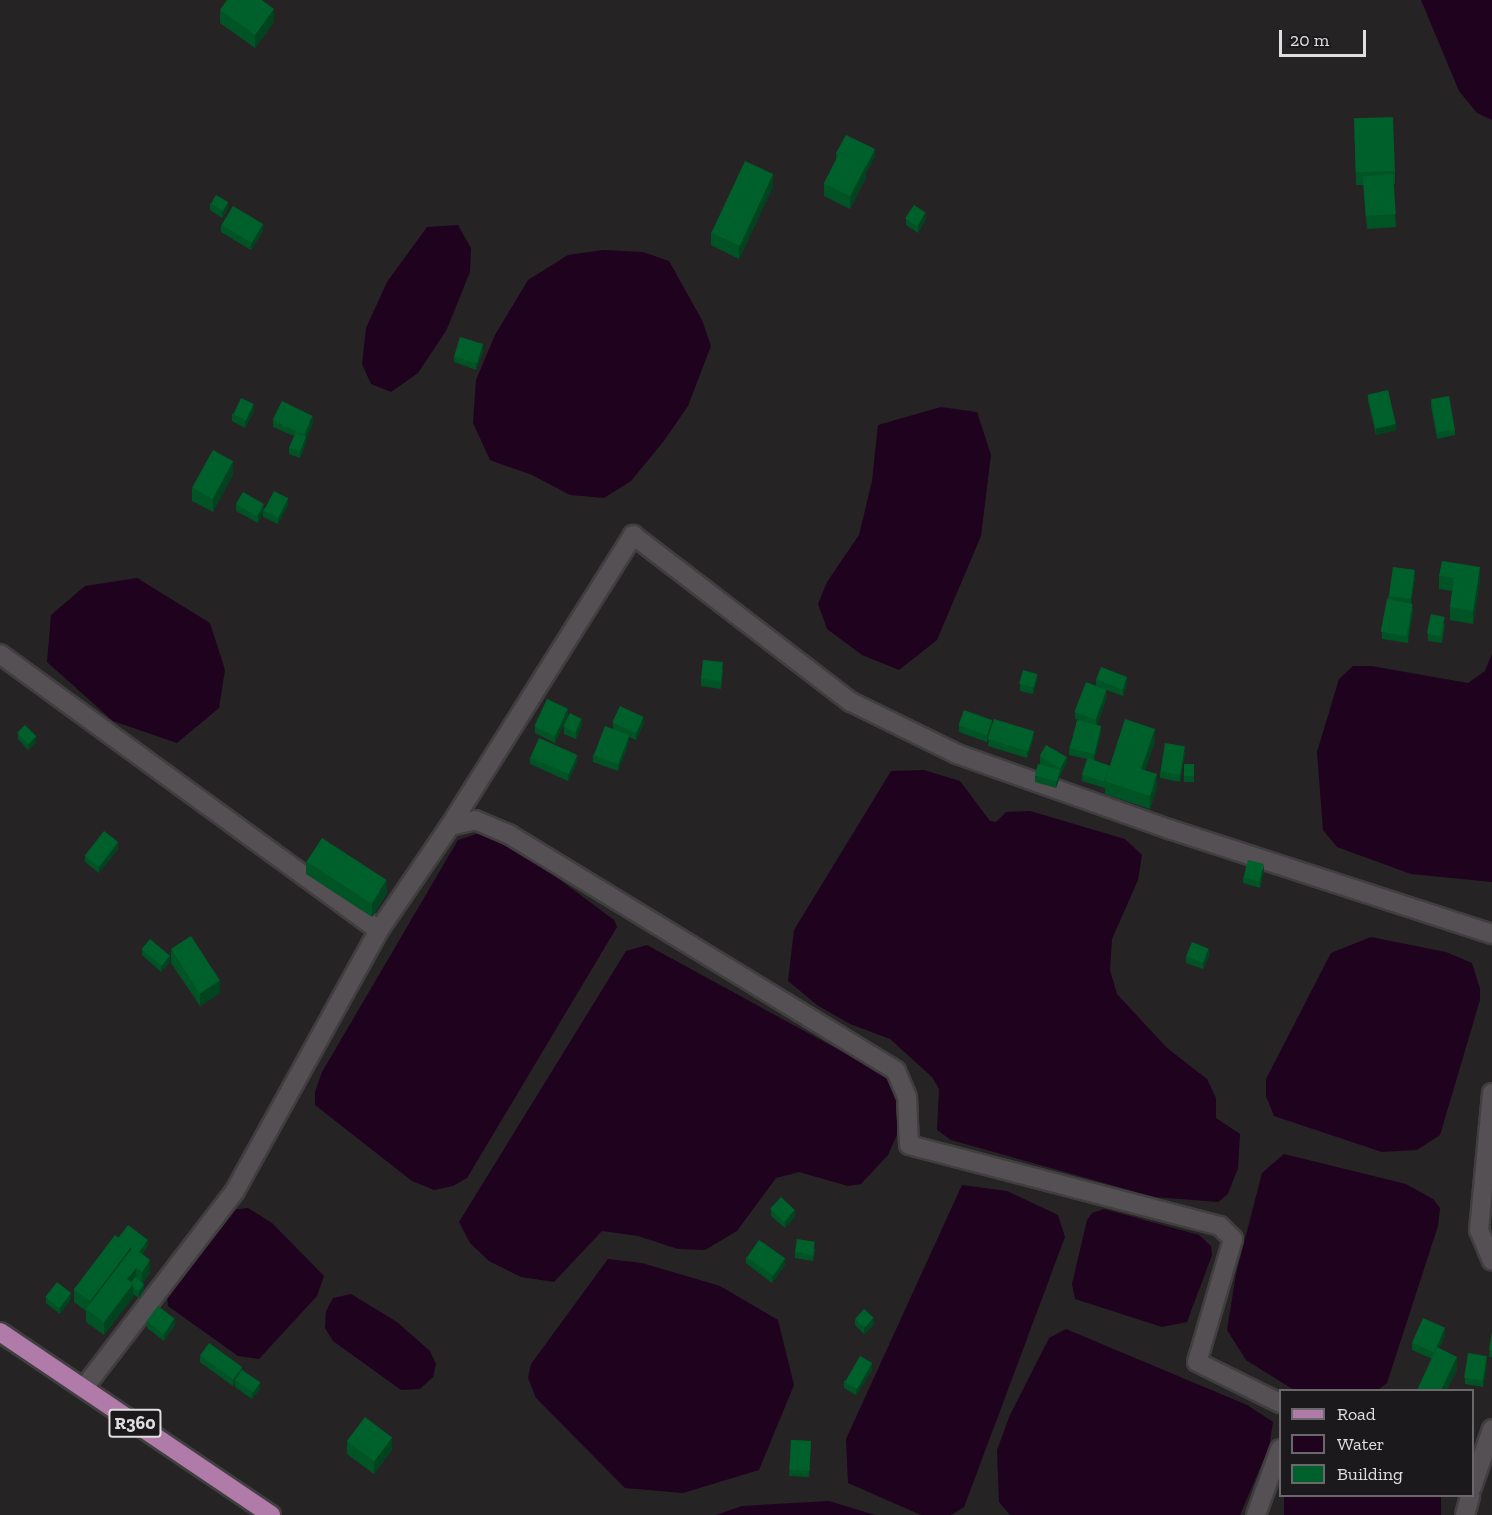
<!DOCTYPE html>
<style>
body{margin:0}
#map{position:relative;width:1492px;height:1515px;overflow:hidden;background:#262325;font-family:"Zilla Slab",serif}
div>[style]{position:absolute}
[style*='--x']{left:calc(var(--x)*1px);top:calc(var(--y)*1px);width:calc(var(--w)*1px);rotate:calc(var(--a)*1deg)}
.water>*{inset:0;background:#1f021d;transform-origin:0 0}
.roads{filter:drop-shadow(2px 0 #413e40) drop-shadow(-2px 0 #413e40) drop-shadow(0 2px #413e40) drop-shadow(0 -2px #413e40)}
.minor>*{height:18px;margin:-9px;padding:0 9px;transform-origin:9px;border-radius:9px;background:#545053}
.major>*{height:18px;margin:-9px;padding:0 9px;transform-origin:9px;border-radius:9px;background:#b07aa9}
.wall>*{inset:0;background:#005325;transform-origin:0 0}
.shaded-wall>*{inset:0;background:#00431e}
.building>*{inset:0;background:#00602b;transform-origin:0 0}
span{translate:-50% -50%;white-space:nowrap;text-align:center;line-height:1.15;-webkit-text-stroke:4.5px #1c191c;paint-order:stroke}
.shield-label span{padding:2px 4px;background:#1c191c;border:2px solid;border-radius:4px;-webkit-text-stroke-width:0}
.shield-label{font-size:18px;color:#e0dee0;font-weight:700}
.legend{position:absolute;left:1279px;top:1389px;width:195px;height:108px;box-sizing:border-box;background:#1c191c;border:2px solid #6a686a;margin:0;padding:8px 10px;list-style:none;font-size:18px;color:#e0dee0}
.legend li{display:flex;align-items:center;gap:12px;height:30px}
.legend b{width:30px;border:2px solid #6a686a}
.scale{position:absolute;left:1279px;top:30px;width:87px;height:27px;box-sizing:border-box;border:3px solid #e0dee0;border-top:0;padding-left:8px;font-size:18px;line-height:21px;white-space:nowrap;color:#e0dee0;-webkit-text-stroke:4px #1c191c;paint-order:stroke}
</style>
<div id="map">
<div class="water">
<div style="clip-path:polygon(1421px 0,1492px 0,1492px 120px,1477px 113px,1459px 91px)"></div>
<div style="clip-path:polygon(458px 225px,471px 248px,470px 272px,446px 331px,418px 373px,391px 392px,371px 384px,362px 364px,366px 328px,387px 282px,427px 227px)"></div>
<div style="clip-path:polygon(603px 250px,643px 252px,669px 261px,702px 320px,711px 346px,688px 406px,663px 442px,631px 481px,604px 498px,570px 495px,532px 475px,490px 460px,473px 423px,476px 380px,495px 335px,528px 280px,568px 255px)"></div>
<div style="clip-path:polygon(941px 407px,977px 412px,991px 455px,981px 536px,937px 640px,899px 670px,862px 655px,827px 629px,818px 604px,827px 582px,859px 535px,872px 481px,878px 425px)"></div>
<div style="clip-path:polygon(137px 578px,210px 623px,225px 670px,219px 708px,177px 743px,113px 721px,47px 662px,51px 615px,85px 586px)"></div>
<div style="clip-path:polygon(1492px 654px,1492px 882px,1411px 874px,1337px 847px,1323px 830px,1317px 752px,1339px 679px,1353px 666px,1371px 666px,1468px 683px,1485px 671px)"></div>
<div style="clip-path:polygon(924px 770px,960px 781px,990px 821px,996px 822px,1006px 812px,1030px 811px,1125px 839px,1142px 855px,1138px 880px,1112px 939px,1110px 970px,1117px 994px,1167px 1048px,1207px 1079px,1216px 1098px,1216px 1118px,1240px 1134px,1238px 1168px,1228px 1194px,1218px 1202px,1154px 1197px,951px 1140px,937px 1130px,939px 1089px,932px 1077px,890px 1039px,850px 1024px,817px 1005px,788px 981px,794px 930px,891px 771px)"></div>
<div style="clip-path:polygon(479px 833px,517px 848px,614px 920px,617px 927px,467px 1178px,453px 1186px,434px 1190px,412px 1181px,315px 1105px,315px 1092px,322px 1072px,458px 840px)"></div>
<div style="clip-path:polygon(1371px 937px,1446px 952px,1472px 963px,1480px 989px,1480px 1000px,1440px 1135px,1417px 1150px,1382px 1152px,1274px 1116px,1266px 1096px,1266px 1079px,1331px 953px)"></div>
<div style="clip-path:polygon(647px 945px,892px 1079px,901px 1101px,900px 1128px,888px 1155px,861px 1184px,848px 1186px,799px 1172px,776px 1178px,737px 1231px,705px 1250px,678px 1249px,638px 1236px,602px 1231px,554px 1282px,521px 1277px,489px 1261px,470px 1243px,459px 1222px,626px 951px)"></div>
<div style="clip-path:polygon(1284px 1154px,1406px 1184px,1433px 1199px,1440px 1208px,1438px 1226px,1387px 1383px,1378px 1390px,1294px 1390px,1246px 1360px,1227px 1330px,1236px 1274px,1262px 1173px)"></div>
<div style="clip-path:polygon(962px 1185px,1007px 1191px,1058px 1215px,1065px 1237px,964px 1507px,951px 1515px,921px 1515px,848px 1483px,846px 1439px)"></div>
<div style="clip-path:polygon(248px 1208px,272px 1223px,324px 1276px,317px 1296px,259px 1359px,238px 1356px,168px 1306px,166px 1286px,203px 1239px,232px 1210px)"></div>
<div style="clip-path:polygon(1104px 1209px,1199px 1235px,1211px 1246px,1212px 1255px,1187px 1322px,1162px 1327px,1075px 1299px,1072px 1284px,1087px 1220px,1092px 1213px)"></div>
<div style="clip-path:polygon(608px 1259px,642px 1263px,720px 1286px,778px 1320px,794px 1385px,759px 1470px,683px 1493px,625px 1488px,536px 1398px,528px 1378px,531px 1364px)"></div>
<div style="clip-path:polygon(351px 1294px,397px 1322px,430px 1351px,436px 1364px,433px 1377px,420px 1389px,401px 1390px,333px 1341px,325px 1328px,326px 1311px,333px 1298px)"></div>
<div style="clip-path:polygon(1066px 1329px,1247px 1405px,1273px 1422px,1269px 1447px,1240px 1515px,1010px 1515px,999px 1502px,997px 1450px,1010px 1415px,1049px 1338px)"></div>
<div style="left:1284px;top:1496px;width:157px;height:20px"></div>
<div style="clip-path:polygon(829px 1501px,875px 1515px,716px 1515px,742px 1506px)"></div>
</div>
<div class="roads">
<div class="minor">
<div style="--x:0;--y:654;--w:469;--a:36.1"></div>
<div style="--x:379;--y:930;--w:298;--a:118.9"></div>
<div style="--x:235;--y:1191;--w:248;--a:127.5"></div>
<div style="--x:450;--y:826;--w:26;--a:-13"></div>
<div style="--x:475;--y:820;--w:38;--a:23"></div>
<div style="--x:510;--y:835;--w:452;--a:31.4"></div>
<div style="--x:896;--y:1071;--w:28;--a:67"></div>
<div style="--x:907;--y:1097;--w:48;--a:87.6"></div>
<div style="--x:909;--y:1145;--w:321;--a:14.6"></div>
<div style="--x:1220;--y:1226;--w:18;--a:45"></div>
<div style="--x:1233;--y:1239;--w:128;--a:106.3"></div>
<div style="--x:1197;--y:1362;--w:93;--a:26.3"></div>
<div style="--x:379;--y:930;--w:126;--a:-55.7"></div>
<div style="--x:450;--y:826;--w:344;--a:-57.8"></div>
<div style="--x:633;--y:535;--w:275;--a:37.5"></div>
<div style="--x:851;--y:702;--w:118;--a:26.1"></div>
<div style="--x:957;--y:754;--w:225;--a:19.5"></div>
<div style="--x:1169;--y:829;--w:340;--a:18"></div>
<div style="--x:1492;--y:1093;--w:138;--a:95.4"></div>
<div style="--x:1479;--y:1230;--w:33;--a:67"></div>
<div style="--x:1472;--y:1487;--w:61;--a:-71"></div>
<div style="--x:1256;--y:1515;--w:70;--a:-70"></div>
<div style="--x:1465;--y:1515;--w:20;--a:-75"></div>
</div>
<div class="major">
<div style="--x:0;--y:1332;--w:327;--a:34"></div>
</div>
</div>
<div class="wall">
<div style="clip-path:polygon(220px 10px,274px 22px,255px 48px,220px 23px)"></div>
<div style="clip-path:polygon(1354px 118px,1395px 171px,1395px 184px,1393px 184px,1396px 227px,1367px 229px,1363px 185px,1356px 185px)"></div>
<div style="clip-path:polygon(836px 153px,875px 156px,866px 173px,866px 178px,850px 209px,824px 196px,824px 183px,836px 160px)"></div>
<div style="clip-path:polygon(773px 187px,739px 259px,711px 245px,711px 232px)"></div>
<div style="clip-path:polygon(210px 203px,228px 208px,222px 218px,210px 210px)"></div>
<div style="clip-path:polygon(906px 219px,926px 219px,918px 233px,906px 225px)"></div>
<div style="clip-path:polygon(221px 225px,263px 231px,251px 250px,221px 232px)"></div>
<div style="clip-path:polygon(483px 351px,476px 370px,454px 362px,454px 356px)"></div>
<div style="clip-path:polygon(1368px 395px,1396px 430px,1376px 435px,1368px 401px)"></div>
<div style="clip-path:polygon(1431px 400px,1455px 429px,1455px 435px,1437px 439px,1431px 406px)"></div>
<div style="clip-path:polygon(254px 411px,245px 428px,232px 421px,232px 414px)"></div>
<div style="clip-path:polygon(273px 420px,313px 423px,306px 440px,306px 443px,300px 458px,289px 454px,289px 448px,294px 436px,273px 427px)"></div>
<div style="clip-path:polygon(233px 474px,213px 512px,192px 501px,192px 488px)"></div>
<div style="clip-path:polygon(236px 504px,264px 508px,288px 505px,278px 524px,263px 517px,263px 512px,258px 523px,236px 511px)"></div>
<div style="clip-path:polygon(1439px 576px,1480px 580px,1473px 624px,1450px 620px,1450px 607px,1452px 591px,1439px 589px)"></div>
<div style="clip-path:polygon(1415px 577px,1411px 603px,1413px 610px,1408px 643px,1382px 639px,1382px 632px,1388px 596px)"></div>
<div style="clip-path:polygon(1445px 623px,1442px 643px,1428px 641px,1428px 634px)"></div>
<div style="clip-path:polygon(723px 669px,721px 689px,701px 686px,701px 679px)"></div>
<div style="clip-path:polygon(1096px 679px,1127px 683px,1123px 696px,1096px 686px)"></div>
<div style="clip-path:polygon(1037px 680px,1033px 694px,1020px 691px,1020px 684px)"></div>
<div style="clip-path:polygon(1107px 697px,1097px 725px,1101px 732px,1094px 761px,1110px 766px,1155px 742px,1145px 770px,1157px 787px,1150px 809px,1105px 794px,1105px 788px,1082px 781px,1082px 774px,1087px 759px,1069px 755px,1069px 748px,1079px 720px,1075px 719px,1075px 712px)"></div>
<div style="clip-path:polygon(568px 715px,555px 743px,535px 733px,535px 727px)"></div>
<div style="clip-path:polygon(613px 723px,644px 723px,636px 740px,629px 737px,629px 742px,618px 771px,593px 762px,593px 755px,613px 729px)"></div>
<div style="clip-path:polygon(582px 725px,576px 739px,564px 734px,564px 727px)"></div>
<div style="clip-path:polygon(959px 725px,992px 725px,1034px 737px,1027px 758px,988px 746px,989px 736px,987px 742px,959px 732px)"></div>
<div style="clip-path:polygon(18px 733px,36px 742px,28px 750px,18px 739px)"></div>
<div style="clip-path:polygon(1185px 753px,1180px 782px,1160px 778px,1160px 772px)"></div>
<div style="clip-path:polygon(530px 757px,577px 762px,568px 781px,530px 764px)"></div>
<div style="clip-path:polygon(1040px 757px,1067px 763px,1060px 775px,1056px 788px,1035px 782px,1035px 776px,1040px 764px)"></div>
<div style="left:1184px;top:764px;width:10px;height:18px"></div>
<div style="clip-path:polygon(118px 849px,99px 873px,85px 862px,85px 856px)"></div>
<div style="clip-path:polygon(306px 861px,387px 893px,372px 917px,306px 874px)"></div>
<div style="clip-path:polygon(1264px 871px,1260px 888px,1243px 883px,1243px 877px)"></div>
<div style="clip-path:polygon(142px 949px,170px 962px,161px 972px,142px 955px)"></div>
<div style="clip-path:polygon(171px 950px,220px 993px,200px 1006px,171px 963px)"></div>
<div style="clip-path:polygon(1186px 956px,1209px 956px,1203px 969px,1186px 963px)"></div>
<div style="clip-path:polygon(771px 1209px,795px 1217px,785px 1228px,771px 1216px)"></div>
<div style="clip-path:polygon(119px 1238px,148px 1246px,142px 1254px,150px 1273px,143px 1283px,144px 1290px,139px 1298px,133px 1294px,133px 1297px,104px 1335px,86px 1322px,86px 1311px,74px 1302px,74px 1289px)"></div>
<div style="clip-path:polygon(815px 1249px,813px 1261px,795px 1258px,795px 1252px)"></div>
<div style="clip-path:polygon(746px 1257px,785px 1265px,772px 1283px,746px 1263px)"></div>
<div style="clip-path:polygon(46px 1297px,71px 1299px,60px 1314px,46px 1303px)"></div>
<div style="clip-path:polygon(855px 1319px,874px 1325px,864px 1334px,855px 1325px)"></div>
<div style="clip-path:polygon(147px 1321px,175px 1325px,164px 1341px,147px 1328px)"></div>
<div style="clip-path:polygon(1492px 1332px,1492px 1357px,1489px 1357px)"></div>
<div style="clip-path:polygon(1445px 1335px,1439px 1348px,1457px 1370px,1412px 1350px,1412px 1343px)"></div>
<div style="clip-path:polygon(200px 1355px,242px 1370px,260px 1389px,252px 1399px,235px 1387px,235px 1384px,233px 1386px,200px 1362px)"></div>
<div style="clip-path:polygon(1487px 1363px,1483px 1387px,1465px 1384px,1465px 1378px)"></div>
<div style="clip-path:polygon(872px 1370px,856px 1395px,844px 1388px,844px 1381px)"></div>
<div style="left:791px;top:1440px;width:20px;height:36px;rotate:3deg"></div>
<div style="clip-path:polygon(347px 1441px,392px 1450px,374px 1474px,347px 1454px)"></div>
</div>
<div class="shaded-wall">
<div style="clip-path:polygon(274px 9px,274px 22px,255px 48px,255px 35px)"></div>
<div style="clip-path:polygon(875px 149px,875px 156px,866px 173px,866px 178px,850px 209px,850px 196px)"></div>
<div style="clip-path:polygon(773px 174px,773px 187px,739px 259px,739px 246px)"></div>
<div style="clip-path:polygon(228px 202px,228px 208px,222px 218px,222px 211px)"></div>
<div style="clip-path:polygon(926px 213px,926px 219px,918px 233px,918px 226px)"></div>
<div style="clip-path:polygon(263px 224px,263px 231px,251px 250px,251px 243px)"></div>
<div style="clip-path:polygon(483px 344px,483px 351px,476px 370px,476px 363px)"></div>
<div style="clip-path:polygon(254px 404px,254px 411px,245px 428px,245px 421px)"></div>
<div style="clip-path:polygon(313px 416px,313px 423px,306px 440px,306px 443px,300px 458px,300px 451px,305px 438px,305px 435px)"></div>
<div style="clip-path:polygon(1396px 424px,1396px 430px,1376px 435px,1376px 428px)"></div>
<div style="clip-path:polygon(233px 461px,233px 474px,213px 512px,213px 499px)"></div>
<div style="clip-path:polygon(288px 498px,288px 505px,278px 524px,278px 517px)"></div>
<div style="clip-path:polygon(264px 504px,264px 510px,263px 510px,263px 512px,258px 523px,258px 516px)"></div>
<div style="clip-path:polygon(1480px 567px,1480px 580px,1473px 624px,1473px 611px)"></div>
<div style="clip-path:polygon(1415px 570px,1415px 577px,1411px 606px,1411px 600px)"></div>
<div style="clip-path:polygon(1413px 604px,1413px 610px,1408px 643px,1408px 636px)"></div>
<div style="clip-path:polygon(1037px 674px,1037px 680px,1033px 694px,1033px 688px)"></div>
<div style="clip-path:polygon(1127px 677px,1127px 683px,1123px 696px,1123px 689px)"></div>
<div style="clip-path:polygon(1107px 690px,1107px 697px,1096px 727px,1096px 720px)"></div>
<div style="clip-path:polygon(568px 709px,568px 715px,555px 743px,555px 736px)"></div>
<div style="clip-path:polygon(644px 717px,644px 723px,636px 740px,636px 734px)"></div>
<div style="clip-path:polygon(582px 719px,582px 725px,576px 739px,576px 732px)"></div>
<div style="clip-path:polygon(992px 720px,992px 727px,987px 742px,987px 735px)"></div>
<div style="clip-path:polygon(1101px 726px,1101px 732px,1094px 761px,1094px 754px)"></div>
<div style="clip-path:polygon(1155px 729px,1155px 742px,1141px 782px,1141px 769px)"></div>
<div style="clip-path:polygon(1034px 731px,1034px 737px,1027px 758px,1027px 751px)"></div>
<div style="clip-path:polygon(629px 735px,629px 742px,618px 771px,618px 765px)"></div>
<div style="clip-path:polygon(36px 736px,36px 742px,28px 750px,28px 743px)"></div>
<div style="clip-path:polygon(1185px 746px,1185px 753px,1180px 782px,1180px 775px)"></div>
<div style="clip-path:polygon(577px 755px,577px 762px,568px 781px,568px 774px)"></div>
<div style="clip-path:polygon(1067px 757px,1067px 763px,1060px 775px,1060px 769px)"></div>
<div style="clip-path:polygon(1060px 770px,1060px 777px,1056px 788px,1056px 782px)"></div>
<div style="clip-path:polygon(1157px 774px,1157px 787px,1150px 809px,1150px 796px)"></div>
<div style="clip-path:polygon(118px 842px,118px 849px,99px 873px,99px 867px)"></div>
<div style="clip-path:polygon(1264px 864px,1264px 871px,1260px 888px,1260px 882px)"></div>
<div style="clip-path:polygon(387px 880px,387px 893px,372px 917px,372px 904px)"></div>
<div style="clip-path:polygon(1209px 949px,1209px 956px,1203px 969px,1203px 963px)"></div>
<div style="clip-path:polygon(170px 956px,170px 962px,161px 972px,161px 965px)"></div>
<div style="clip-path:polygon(220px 980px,220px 993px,200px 1006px,200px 993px)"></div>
<div style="clip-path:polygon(795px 1210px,795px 1217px,785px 1228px,785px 1222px)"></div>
<div style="clip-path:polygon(148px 1240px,148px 1246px,139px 1259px,139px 1252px)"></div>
<div style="clip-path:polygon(131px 1247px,131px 1260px,90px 1312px,90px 1301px)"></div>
<div style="clip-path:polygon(785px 1258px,785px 1265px,772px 1283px,772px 1276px)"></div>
<div style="clip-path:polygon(150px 1260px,150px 1273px,142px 1285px,142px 1272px)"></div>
<div style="clip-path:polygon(136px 1268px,136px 1281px,133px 1284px,133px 1297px,104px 1335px,104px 1322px,127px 1279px)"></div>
<div style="clip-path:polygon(144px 1284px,144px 1290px,139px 1298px,139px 1291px)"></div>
<div style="clip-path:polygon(71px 1293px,71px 1299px,60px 1314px,60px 1307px)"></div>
<div style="clip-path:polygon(874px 1318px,874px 1325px,864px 1334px,864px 1328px)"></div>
<div style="clip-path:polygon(175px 1319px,175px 1325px,164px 1341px,164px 1334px)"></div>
<div style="clip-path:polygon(1445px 1328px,1445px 1335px,1434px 1360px,1434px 1353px)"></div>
<div style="clip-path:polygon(1487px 1356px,1487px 1363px,1483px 1387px,1483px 1380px)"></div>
<div style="clip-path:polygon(1457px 1357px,1457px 1370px,1447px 1390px,1441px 1390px)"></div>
<div style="clip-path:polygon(872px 1363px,872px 1370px,856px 1395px,856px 1388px)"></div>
<div style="clip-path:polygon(242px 1367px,242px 1374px,235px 1380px,235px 1384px,233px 1386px,233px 1380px)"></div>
<div style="clip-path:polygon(260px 1382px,260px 1389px,252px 1399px,252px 1393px)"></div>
<div style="clip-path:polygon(392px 1437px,392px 1450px,374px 1474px,374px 1461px)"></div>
</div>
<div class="building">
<div style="clip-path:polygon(227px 0,262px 0,274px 9px,255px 35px,220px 10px)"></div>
<div style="left:1393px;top:117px;width:54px;height:39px;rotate:88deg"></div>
<div style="clip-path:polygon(846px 135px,875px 149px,866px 167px,866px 165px,840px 152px,839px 155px,836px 153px)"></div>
<div style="left:840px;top:152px;width:29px;height:35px;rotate:27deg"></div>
<div style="left:745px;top:161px;width:31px;height:79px;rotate:25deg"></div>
<div style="left:1393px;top:174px;width:40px;height:30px;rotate:86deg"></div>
<div style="left:216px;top:195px;width:14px;height:10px;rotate:30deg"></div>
<div style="left:914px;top:205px;width:14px;height:16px;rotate:34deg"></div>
<div style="left:233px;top:206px;width:35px;height:22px;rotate:31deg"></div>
<div style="left:460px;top:337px;width:24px;height:20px;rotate:17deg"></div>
<div style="left:1388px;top:390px;width:35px;height:21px;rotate:77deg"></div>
<div style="left:1449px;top:396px;width:34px;height:18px;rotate:80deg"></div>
<div style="left:241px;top:398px;width:14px;height:18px;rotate:25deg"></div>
<div style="left:282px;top:401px;width:34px;height:21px;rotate:26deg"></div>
<div style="clip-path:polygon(296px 433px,306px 437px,300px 451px,289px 448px)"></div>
<div style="left:213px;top:450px;width:23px;height:43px;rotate:29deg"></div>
<div style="left:274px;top:491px;width:16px;height:22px;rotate:27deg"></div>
<div style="left:243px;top:492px;width:24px;height:14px;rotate:30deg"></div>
<div style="clip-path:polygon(1442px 561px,1480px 567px,1473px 611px,1450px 607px,1454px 578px,1439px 576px)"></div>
<div style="left:1393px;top:567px;width:22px;height:29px;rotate:8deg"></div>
<div style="left:1387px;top:599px;width:26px;height:33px;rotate:11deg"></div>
<div style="left:1431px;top:614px;width:14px;height:20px;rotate:12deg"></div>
<div style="left:703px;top:660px;width:20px;height:19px;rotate:6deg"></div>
<div style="left:1101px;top:667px;width:28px;height:13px;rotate:21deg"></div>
<div style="left:1023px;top:670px;width:15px;height:14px;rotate:16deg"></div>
<div style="left:1086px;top:682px;width:22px;height:32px;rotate:21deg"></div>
<div style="left:547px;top:699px;width:23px;height:30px;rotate:25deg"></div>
<div style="left:620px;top:706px;width:26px;height:18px;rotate:25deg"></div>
<div style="left:964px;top:710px;width:30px;height:16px;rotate:20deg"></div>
<div style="left:570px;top:713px;width:13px;height:15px;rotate:27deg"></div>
<div style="left:994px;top:719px;width:42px;height:21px;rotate:17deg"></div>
<div style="clip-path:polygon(1125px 719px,1155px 729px,1141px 769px,1157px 774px,1150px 796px,1105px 781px)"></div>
<div style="left:1077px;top:720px;width:25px;height:29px;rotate:14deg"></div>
<div style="left:25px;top:725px;width:16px;height:11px;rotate:45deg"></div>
<div style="left:605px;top:726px;width:26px;height:31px;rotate:21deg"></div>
<div style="left:539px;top:738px;width:42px;height:21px;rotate:24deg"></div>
<div style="left:1165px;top:743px;width:20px;height:29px;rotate:9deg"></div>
<div style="left:1046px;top:745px;width:24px;height:13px;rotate:30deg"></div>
<div style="left:1088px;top:758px;width:23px;height:17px;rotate:20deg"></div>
<div style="left:1038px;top:764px;width:23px;height:12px;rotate:15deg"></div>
<div style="left:1184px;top:764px;width:10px;height:12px"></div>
<div style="left:104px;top:831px;width:18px;height:31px;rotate:38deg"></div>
<div style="left:322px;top:838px;width:77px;height:28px;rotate:33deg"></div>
<div style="left:1248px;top:860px;width:16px;height:18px;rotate:14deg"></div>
<div style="left:191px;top:936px;width:53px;height:24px;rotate:57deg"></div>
<div style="left:150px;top:939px;width:26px;height:13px;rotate:40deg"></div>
<div style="left:1192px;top:942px;width:18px;height:15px;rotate:22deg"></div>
<div style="left:781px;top:1197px;width:19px;height:16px;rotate:43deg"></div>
<div style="left:128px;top:1225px;width:25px;height:16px;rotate:37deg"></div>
<div style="left:115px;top:1235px;width:20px;height:68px;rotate:37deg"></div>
<div style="left:797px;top:1239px;width:18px;height:13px;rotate:9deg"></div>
<div style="left:759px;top:1240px;width:32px;height:21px;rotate:35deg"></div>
<div style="clip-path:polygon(133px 1247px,150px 1260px,142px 1272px,136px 1268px,127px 1279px,133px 1284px,104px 1322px,86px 1309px)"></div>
<div style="clip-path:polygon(135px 1277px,144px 1284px,139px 1291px,133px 1287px,133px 1284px,131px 1283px)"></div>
<div style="left:57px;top:1282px;width:18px;height:19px;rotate:38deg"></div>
<div style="left:158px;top:1306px;width:21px;height:19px;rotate:37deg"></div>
<div style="left:864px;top:1309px;width:13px;height:13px;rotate:42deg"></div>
<div style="left:1423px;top:1318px;width:24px;height:27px;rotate:24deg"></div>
<div style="clip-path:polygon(1492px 1332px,1492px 1351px,1489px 1350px)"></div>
<div style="left:209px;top:1343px;width:41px;height:15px;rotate:36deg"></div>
<div style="clip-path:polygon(1437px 1347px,1457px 1357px,1441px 1390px,1417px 1390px)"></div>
<div style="left:1468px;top:1353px;width:19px;height:25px;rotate:9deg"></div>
<div style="left:860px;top:1356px;width:14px;height:30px;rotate:30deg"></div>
<div style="left:242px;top:1370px;width:22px;height:12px;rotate:34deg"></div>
<div style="left:365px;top:1417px;width:34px;height:30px;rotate:37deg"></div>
<div style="left:791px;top:1440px;width:20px;height:30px;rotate:3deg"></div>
</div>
<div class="shield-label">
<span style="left:135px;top:1423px">R360</span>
</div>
<ul class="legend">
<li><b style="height:8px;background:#b07aa9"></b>Road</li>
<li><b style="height:16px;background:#1f021d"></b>Water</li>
<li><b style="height:16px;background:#00602b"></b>Building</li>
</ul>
<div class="scale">20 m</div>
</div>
